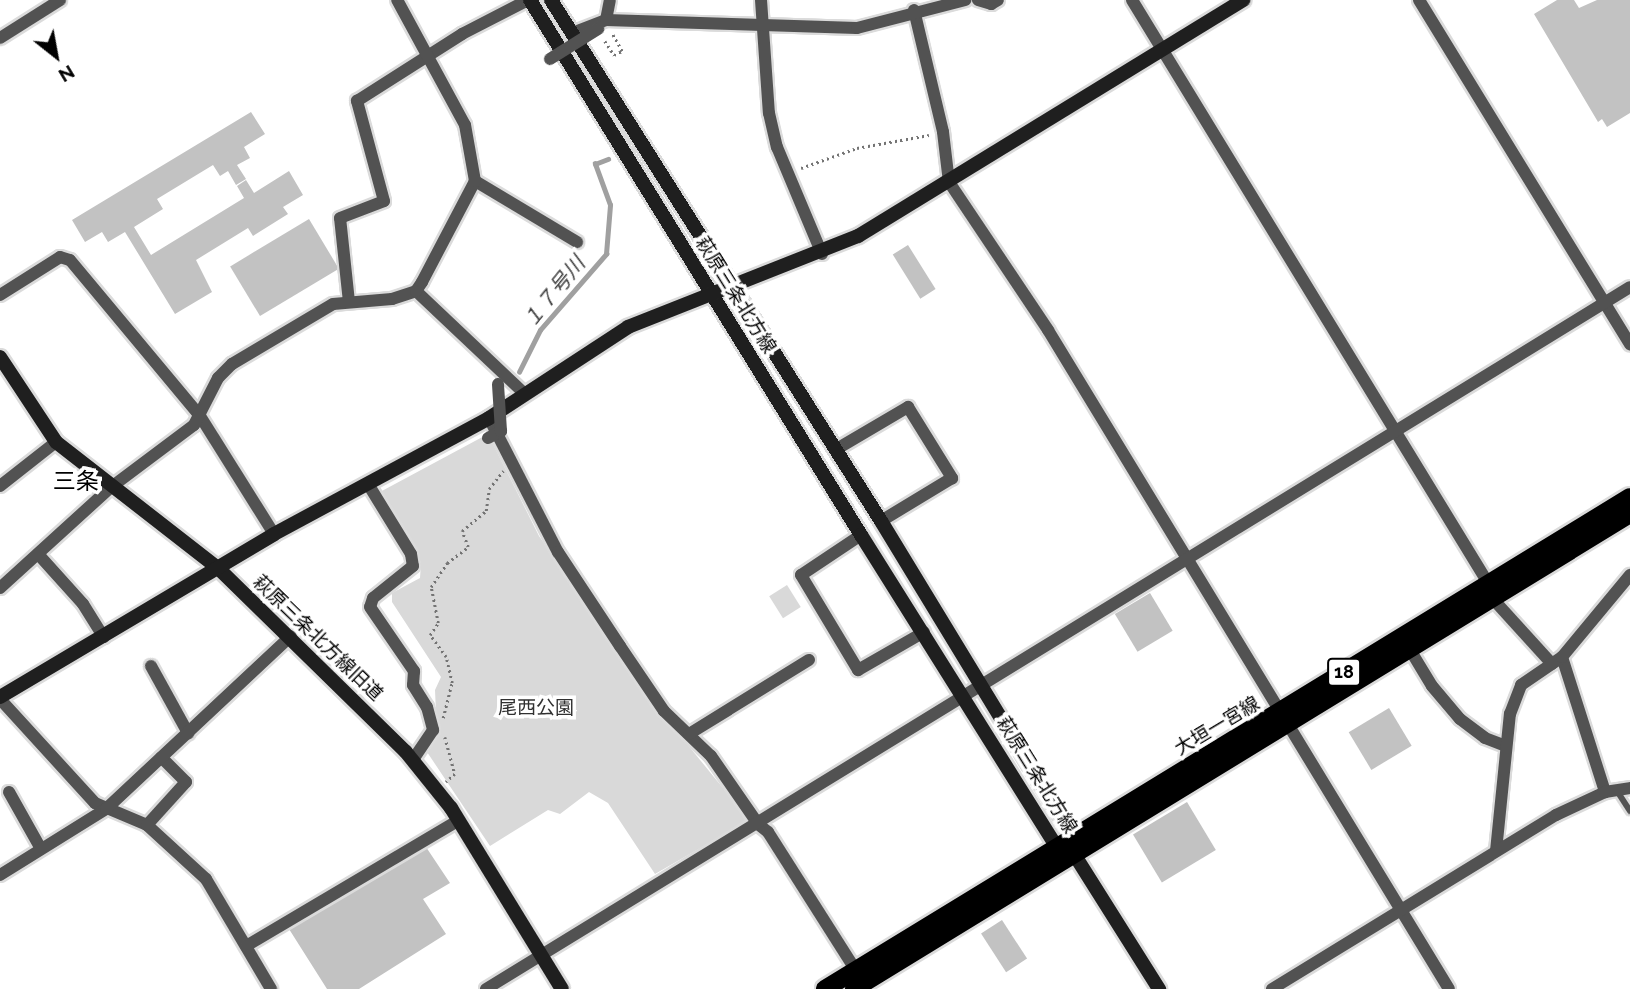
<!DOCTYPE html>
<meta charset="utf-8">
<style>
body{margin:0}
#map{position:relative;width:1630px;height:989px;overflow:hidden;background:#fff;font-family:Raleway,"Noto Sans JP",sans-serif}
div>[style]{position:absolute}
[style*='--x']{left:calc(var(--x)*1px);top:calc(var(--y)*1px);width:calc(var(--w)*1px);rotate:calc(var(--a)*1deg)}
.green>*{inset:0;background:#d9d9d9;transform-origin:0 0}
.stream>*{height:4.5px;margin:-2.25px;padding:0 2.25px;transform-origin:2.25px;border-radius:2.25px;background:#a0a0a0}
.building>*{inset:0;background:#c2c2c2;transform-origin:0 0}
.path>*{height:2.5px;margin-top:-1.25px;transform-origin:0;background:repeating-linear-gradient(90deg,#747474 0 2px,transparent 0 5.5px)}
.roads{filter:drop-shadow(2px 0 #dbdbdb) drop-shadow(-2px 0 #dbdbdb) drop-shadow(0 2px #dbdbdb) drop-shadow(0 -2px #dbdbdb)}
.lane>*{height:6px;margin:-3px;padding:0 3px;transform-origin:3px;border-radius:3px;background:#525252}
.street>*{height:12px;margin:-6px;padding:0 6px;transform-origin:6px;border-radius:6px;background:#525252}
.secondary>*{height:14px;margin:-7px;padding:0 7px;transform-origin:7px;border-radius:7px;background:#1f1f1f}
.primary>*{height:18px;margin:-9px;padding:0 9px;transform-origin:9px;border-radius:9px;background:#000}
.street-bridge>*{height:12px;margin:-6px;padding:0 6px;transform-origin:6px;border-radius:6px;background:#525252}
span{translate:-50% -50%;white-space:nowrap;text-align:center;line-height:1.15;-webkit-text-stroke:7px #fff;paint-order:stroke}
.shield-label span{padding:2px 5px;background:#fff;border:2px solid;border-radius:5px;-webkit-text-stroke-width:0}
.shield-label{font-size:18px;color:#000;font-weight:700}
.street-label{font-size:19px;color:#000}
.park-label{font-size:19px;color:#303030}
.water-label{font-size:21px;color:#414141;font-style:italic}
.quarter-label{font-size:23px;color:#000}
.north{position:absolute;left:21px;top:21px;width:70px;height:70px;-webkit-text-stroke:5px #fff;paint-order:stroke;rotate:149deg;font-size:19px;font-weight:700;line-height:28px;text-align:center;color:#000}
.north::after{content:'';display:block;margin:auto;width:24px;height:32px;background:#000;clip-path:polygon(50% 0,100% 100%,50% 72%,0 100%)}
</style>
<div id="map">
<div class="green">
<div style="clip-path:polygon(488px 434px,539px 536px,674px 728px,749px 820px,655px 874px,608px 803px,589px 792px,560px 814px,548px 810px,490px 846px,427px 752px,437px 736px,435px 690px,441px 677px,392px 602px,392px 593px,420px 578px,421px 563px,380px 492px)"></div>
<div style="left:787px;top:585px;width:26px;height:21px;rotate:58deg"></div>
</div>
<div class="stream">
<div style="--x:519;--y:372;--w:47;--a:-63.4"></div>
<div style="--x:540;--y:330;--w:101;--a:-49"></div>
<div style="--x:606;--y:254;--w:49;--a:-85.3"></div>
<div style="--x:610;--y:205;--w:44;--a:-110.1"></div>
<div style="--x:595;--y:164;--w:14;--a:-21"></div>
</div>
<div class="building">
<div style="clip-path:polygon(1557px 0,1574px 0,1579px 8px,1597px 0,1630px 0,1630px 113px,1607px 127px,1602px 119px,1598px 122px,1534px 14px)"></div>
<div style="clip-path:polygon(251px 112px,265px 134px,244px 147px,250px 158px,237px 165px,246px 179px,236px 185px,228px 171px,220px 176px,213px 165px,157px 199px,163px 209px,134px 227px,151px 255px,244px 198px,237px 186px,246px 180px,254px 193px,289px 171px,303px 195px,283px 207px,288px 214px,253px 236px,248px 228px,196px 260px,212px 292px,175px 314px,125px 232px,108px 242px,102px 232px,85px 242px,72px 220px)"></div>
<div style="left:309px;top:219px;width:58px;height:92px;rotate:59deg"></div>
<div style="left:908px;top:245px;width:52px;height:18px;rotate:58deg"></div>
<div style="left:1150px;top:593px;width:44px;height:41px;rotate:59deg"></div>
<div style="left:1389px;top:708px;width:44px;height:47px;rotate:59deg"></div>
<div style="left:1187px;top:802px;width:56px;height:63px;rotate:59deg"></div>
<div style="clip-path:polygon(426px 847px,450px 883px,423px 899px,446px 934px,359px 989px,327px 989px,289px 929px)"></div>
<div style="left:1002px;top:920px;width:46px;height:25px;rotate:57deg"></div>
</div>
<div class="path">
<div style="--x:605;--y:41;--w:17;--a:57"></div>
<div style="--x:614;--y:55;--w:9;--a:-27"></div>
<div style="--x:622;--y:51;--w:20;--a:-120"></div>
<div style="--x:801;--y:168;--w:59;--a:-19.7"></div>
<div style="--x:857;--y:148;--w:73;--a:-10.2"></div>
<div style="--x:443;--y:718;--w:36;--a:-76"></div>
<div style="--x:452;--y:683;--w:27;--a:-103"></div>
<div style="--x:446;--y:657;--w:27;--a:-126"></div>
<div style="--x:430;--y:635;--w:14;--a:-56"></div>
<div style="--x:438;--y:623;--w:37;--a:-101"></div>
<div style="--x:431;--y:587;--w:29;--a:-56"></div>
<div style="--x:447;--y:563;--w:26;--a:-37"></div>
<div style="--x:468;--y:547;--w:17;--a:-111"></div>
<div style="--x:462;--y:531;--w:31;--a:-40"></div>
<div style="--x:486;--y:511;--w:22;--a:-82"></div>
<div style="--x:489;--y:489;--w:23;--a:-52"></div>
<div style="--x:445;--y:737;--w:38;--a:75"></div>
<div style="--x:455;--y:774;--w:12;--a:138"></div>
</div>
<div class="roads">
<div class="lane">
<div style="--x:1617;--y:791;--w:24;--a:57"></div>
</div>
<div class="street">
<div style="--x:761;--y:0;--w:113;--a:86"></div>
<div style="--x:769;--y:113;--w:35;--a:77"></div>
<div style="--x:777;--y:147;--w:116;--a:67.2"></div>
<div style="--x:978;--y:0;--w:14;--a:17"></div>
<div style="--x:991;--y:4;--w:8;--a:-30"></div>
<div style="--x:1132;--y:0;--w:683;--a:58.59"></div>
<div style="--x:1488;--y:583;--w:16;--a:75"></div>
<div style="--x:1492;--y:598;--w:89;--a:47.7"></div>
<div style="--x:1419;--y:0;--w:404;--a:58.5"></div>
<div style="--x:914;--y:10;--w:125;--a:76.6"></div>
<div style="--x:943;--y:132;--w:50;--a:83.2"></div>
<div style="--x:949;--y:182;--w:178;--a:56.2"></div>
<div style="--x:1048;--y:330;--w:771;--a:58.68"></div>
<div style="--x:606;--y:20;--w:20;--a:-79"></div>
<div style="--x:572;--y:33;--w:36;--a:-21"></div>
<div style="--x:606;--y:20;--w:251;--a:1.8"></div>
<div style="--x:857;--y:28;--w:112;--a:-14.5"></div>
<div style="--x:0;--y:38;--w:71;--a:-32.3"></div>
<div style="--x:475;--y:181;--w:119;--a:30.9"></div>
<div style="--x:416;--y:291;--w:149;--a:43.4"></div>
<div style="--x:0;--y:295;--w:71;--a:-32.3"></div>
<div style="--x:60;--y:257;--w:10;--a:17"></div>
<div style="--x:70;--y:260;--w:203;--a:50.2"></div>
<div style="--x:200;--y:416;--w:139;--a:57.9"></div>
<div style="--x:349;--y:302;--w:84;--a:-96.1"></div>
<div style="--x:340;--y:218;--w:47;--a:-21.1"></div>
<div style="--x:384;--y:201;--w:104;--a:-105.1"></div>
<div style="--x:357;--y:101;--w:125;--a:-32.5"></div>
<div style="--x:462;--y:34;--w:74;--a:-27.3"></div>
<div style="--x:489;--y:418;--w:151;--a:62.8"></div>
<div style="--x:558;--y:552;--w:113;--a:56.6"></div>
<div style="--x:620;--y:646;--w:78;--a:55.9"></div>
<div style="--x:664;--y:711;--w:65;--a:43.8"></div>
<div style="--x:711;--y:756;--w:83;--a:55.3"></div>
<div style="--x:758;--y:824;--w:13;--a:39"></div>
<div style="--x:768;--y:832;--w:172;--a:57.6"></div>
<div style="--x:835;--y:450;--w:85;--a:-30.5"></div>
<div style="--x:908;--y:407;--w:84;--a:58.2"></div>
<div style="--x:952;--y:478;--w:83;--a:148.8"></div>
<div style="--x:368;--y:484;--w:82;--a:58.4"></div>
<div style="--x:411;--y:554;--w:12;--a:81"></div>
<div style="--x:413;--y:566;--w:51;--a:141.3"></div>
<div style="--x:373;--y:598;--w:9;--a:108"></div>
<div style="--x:370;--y:607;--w:78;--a:55.5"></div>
<div style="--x:414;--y:671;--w:14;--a:94"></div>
<div style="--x:413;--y:685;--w:26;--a:58"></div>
<div style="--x:427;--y:707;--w:24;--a:75"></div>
<div style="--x:433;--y:730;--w:36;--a:124"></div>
<div style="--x:0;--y:486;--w:71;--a:-38.2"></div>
<div style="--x:861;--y:535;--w:72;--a:146.3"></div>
<div style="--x:801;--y:575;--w:111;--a:59"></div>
<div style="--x:858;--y:670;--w:76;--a:-29.9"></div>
<div style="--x:38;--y:554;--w:67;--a:48"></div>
<div style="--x:83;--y:604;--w:39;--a:58"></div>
<div style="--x:0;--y:588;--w:149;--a:-42.3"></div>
<div style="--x:110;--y:488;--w:105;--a:-36.9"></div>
<div style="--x:194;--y:425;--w:53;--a:-62.9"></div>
<div style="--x:218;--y:378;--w:20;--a:-45"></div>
<div style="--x:232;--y:364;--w:117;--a:-30.7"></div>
<div style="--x:333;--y:304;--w:59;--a:-4.8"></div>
<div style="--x:392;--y:299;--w:25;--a:-18"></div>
<div style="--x:416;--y:291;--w:11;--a:-56"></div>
<div style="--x:422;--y:282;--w:114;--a:-62.3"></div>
<div style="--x:475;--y:181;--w:57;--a:-100.1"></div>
<div style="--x:465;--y:125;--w:142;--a:-118.5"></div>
<div style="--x:1409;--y:648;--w:44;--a:58.8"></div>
<div style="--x:1432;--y:686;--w:43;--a:49.7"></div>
<div style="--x:1460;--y:719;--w:31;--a:37"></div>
<div style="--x:1485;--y:738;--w:22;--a:21"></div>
<div style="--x:1562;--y:657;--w:142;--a:72.3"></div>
<div style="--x:151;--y:666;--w:77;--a:61.1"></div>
<div style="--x:0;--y:699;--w:141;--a:47.6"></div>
<div style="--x:95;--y:803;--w:56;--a:22.9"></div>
<div style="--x:147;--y:825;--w:80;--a:42.5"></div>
<div style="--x:206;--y:879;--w:128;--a:59.4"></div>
<div style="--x:689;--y:734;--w:141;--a:-31.7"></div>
<div style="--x:9;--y:792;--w:65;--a:60.7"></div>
<div style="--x:147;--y:825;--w:58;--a:-47.8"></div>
<div style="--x:186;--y:782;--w:35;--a:-135"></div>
<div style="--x:1496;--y:851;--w:138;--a:-84.2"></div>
<div style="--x:1510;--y:714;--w:31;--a:-69"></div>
<div style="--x:1521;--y:685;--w:50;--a:-34.3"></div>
<div style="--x:1562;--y:657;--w:107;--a:-50.3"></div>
<div style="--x:0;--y:875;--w:125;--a:-31.9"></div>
<div style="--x:106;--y:809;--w:253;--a:-43.1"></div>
<div style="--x:246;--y:946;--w:247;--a:-30.6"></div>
<div style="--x:486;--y:989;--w:1342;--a:-31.53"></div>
<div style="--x:1272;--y:989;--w:333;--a:-31.5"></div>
<div style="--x:1556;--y:815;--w:54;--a:-25.1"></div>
<div style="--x:1605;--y:792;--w:25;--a:-9"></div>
</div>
<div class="secondary">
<div style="--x:530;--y:0;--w:629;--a:58.26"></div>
<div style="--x:861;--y:535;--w:368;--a:57.9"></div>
<div style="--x:1057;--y:847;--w:9;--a:18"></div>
<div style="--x:551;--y:0;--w:617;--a:57.65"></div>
<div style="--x:881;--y:521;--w:370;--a:58.7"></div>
<div style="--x:1073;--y:837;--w:17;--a:87"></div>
<div style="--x:1074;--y:854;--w:160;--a:57.8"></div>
<div style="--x:0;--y:357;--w:102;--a:56.6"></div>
<div style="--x:56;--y:442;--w:205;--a:37.9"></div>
<div style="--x:218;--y:568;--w:263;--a:44.4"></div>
<div style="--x:406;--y:752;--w:72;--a:51.2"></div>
<div style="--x:451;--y:808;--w:212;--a:58.5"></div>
<div style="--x:0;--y:697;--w:319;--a:-30.7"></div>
<div style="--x:274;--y:534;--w:244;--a:-28.3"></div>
<div style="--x:489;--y:418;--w:166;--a:-33.2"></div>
<div style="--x:628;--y:327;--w:247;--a:-21.6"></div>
<div style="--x:858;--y:236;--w:452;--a:-31.5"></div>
</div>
<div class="primary">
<div style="--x:825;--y:989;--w:943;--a:-31.43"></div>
<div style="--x:854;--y:989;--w:910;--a:-31.47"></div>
</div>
</div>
<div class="street-bridge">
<div style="--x:550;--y:59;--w:57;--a:-32"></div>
<div style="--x:488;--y:438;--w:15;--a:-28"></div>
<div style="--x:501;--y:431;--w:47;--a:-93.7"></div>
</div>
<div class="shield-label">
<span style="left:1344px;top:672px">18</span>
</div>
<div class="street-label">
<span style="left:736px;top:295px;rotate:58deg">萩原三条北方線</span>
<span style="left:318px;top:638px;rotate:44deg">萩原三条北方線旧道</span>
<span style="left:1217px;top:726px;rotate:-31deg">大垣一宮線</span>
<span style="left:1037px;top:775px;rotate:58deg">萩原三条北方線</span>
</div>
<div class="park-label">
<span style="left:536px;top:708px">尾西公園</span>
</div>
<div class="water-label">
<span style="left:554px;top:292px;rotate:-51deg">１７号川</span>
</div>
<div class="quarter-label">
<span style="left:76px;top:481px">三条</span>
</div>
<div class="north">N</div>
</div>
